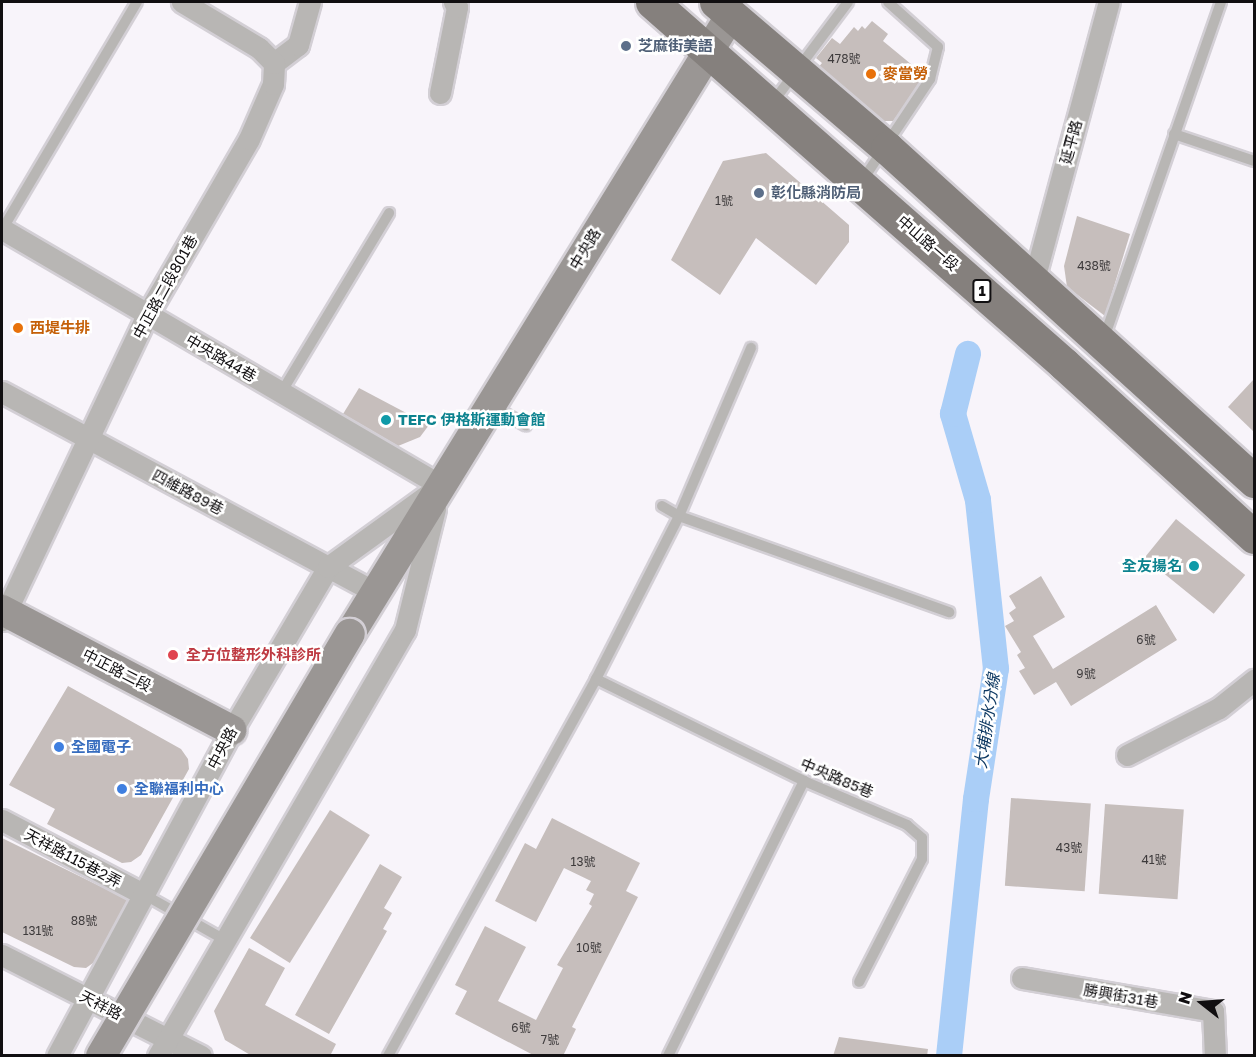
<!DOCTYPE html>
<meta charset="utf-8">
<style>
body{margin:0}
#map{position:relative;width:1256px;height:1057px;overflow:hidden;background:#f8f4fa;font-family:"Golos Text","Noto Sans TC",sans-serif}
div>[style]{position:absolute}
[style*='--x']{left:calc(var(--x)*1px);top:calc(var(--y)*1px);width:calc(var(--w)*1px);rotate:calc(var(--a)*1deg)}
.canal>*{height:26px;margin:-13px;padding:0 13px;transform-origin:13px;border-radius:13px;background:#aacef7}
.building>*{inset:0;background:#c6bebc;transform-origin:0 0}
.roads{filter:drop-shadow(2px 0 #d3cfd5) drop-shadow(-2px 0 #d3cfd5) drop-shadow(0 2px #d3cfd5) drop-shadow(0 -2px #d3cfd5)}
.lane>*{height:10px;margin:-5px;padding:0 5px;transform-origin:5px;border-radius:5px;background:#b8b6b4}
.street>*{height:21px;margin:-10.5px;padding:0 10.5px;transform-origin:10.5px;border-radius:10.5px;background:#b8b6b4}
.secondary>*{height:30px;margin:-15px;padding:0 15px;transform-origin:15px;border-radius:15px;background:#9a9694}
.primary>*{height:33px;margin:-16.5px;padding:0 16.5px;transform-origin:16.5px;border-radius:16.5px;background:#85807d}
.bridges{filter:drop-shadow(2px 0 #d3cfd5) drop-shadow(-2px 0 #d3cfd5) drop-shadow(0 2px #d3cfd5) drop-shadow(0 -2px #d3cfd5)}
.secondary-bridge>*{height:30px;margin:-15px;padding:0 15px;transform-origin:15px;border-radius:15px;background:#9a9694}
.dots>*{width:16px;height:16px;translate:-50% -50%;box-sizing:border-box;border:3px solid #fff;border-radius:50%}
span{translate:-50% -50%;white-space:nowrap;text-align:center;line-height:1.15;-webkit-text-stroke:5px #fff;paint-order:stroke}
.number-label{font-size:12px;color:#3e3b3c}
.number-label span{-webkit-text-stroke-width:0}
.shield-label span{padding:2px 4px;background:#fff;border:2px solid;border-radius:4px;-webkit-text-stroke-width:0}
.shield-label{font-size:14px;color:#110f11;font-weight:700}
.service-label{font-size:15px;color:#4e5e75;font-weight:700}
.left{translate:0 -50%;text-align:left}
.food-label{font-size:15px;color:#c56008;font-weight:700}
.street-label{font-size:15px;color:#110f11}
.culture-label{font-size:15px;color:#0d838f;font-weight:700}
.right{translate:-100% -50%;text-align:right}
.health-label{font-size:15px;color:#be3a42;font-weight:700}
.shop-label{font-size:15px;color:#366cbe;font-weight:700}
.water-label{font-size:16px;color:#0e3963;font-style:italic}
.frame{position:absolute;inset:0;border:3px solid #110f11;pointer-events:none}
.north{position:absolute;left:1172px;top:973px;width:60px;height:60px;-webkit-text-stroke:4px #fff;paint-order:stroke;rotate:287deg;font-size:16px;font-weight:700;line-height:24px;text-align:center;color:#110f11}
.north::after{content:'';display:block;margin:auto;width:21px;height:27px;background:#110f11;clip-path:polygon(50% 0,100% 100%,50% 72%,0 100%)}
</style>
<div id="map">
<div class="canal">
<div style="--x:949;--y:1056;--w:258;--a:-84"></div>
<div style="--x:976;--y:799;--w:132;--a:-81.3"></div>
<div style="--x:996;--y:669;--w:170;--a:-96.1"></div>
<div style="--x:978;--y:500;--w:90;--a:-106.2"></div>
<div style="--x:953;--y:414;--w:62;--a:-76"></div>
</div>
<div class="building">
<div style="clip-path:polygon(872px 21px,888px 34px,883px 41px,917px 69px,915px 79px,922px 85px,893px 121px,882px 121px,818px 68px,822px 63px,816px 58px,832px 38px,840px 44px,854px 27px,858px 31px,862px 26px,865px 29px)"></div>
<div style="clip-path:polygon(766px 153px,849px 225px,849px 242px,816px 285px,756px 238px,720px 295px,671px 260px,723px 161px)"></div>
<div style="clip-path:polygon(1077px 216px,1130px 234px,1105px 316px,1067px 287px,1064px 266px)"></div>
<div style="clip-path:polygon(1254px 379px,1254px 432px,1228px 407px)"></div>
<div style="clip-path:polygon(359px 388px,429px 425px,420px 437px,398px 446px,343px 414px)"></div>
<div style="left:1176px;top:519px;width:89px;height:50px;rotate:39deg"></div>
<div style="clip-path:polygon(1041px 576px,1065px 617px,1033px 636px,1053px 669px,1156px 605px,1177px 640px,1071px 706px,1056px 682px,1034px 695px,1019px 671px,1025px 668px,1017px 655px,1021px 652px,1005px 626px,1014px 621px,1009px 613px,1016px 608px,1009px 596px)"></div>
<div style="clip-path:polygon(68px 686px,181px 749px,188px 759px,189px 769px,141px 855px,131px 862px,122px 863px,47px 824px,55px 809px,9px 785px)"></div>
<div style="left:1011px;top:798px;width:80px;height:88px;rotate:4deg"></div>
<div style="left:1105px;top:804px;width:79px;height:90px;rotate:4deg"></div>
<div style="left:330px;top:810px;width:47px;height:151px;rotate:32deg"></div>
<div style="clip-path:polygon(552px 818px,640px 863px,626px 891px,638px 897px,572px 1027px,576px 1029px,563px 1056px,535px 1056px,455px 1014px,467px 991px,455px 985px,485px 926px,526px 947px,498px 1001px,536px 1020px,563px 968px,557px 965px,592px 906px,589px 904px,594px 894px,586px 890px,591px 881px,564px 868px,536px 922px,495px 901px,525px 843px,536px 849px)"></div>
<div style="clip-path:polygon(2px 838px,128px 900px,100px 958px,86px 968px,74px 967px,2px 932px)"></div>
<div style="clip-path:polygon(380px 864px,402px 877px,384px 908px,392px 913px,383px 929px,387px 931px,329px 1034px,295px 1015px)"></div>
<div style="clip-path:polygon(249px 948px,285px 968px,265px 1005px,336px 1044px,330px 1056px,252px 1056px,225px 1040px,214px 1011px)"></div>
<div style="clip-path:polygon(839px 1037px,928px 1049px,927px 1056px,833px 1056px)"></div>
</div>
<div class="roads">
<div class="lane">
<div style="--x:773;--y:102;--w:125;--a:-53.1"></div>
<div style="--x:1174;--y:134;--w:84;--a:18.6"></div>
<div style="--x:862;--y:181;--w:123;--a:-56.3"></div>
<div style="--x:930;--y:79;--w:33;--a:-76"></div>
<div style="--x:938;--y:47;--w:67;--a:-138"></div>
<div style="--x:2;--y:230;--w:265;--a:-59.4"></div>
<div style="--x:1104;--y:338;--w:356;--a:-70.8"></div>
<div style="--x:281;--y:393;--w:210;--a:-59"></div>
<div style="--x:492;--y:406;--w:39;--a:30"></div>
<div style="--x:662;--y:506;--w:20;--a:30"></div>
<div style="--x:679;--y:516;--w:287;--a:19.6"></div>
<div style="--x:596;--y:679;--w:232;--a:26.1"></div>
<div style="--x:804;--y:781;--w:112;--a:23.1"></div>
<div style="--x:907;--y:825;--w:20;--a:41"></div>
<div style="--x:922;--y:838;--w:21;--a:90"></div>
<div style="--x:922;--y:859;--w:138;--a:117.1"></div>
<div style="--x:145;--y:895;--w:92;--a:29.4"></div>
<div style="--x:388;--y:1056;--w:431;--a:-61.1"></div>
<div style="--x:596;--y:679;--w:183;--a:-63"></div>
<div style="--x:679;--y:516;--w:183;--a:-66.8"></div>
<div style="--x:668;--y:1056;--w:307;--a:-63.7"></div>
</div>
<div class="street">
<div style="--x:274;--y:63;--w:30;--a:-37"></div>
<div style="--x:298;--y:45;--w:45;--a:-74.4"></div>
<div style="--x:440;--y:93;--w:88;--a:-78.8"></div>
<div style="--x:457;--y:7;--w:6;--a:-121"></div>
<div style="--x:2;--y:229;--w:507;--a:30.31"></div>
<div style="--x:1033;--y:283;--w:291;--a:-74.9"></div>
<div style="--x:2;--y:392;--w:423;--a:28.2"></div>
<div style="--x:2;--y:620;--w:338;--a:-64.6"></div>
<div style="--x:147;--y:315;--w:203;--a:-59.9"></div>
<div style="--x:249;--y:139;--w:60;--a:-66.4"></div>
<div style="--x:273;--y:84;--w:21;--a:-87"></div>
<div style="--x:274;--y:63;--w:21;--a:-135"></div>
<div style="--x:259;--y:48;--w:90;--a:-149.1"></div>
<div style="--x:1127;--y:755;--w:103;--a:-27.1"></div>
<div style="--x:1219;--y:708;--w:45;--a:-38.7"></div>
<div style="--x:2;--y:820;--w:161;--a:27.7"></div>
<div style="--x:2;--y:955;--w:223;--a:26.9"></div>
<div style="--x:1022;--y:978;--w:194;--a:9.8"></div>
<div style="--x:1213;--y:1011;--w:45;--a:87.5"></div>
<div style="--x:57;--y:1056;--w:370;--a:-61.8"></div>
<div style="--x:232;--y:730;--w:189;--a:-59.5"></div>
<div style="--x:328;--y:567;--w:130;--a:-35.9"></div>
<div style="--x:158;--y:1056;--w:492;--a:-59.9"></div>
<div style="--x:405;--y:630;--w:125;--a:-76.1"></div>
</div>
<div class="secondary">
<div style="--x:2;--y:610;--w:259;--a:27.6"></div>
<div style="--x:350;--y:634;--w:727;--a:-58.39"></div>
</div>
<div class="primary">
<div style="--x:652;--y:2;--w:548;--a:41.3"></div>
<div style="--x:1064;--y:364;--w:257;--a:42.3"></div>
<div style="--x:716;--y:2;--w:225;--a:40.5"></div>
<div style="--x:887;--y:148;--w:496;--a:42.2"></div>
</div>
</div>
<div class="bridges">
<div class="secondary-bridge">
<div style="--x:101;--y:1056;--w:490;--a:-59.5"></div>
</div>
</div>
<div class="dots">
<div style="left:626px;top:46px;background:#5c6f8a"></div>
<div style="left:871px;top:74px;background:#e8710a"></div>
<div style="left:759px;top:193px;background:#5c6f8a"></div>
<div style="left:18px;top:328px;background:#e8710a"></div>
<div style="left:386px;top:420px;background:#0f9aa8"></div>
<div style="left:1194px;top:566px;background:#0f9aa8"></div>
<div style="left:173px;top:655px;background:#e0444e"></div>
<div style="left:59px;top:747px;background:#3f7fe0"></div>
<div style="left:122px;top:789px;background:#3f7fe0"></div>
</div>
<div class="number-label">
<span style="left:844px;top:59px">478號</span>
<span style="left:724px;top:201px">1號</span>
<span style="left:1094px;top:266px">438號</span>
<span style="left:1146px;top:640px">6號</span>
<span style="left:1086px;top:674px">9號</span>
<span style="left:1069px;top:848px">43號</span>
<span style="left:1154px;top:860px">41號</span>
<span style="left:583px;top:862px">13號</span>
<span style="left:84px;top:921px">88號</span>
<span style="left:38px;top:931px">131號</span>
<span style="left:589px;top:948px">10號</span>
<span style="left:521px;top:1028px">6號</span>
<span style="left:550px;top:1040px">7號</span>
</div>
<div class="shield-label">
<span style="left:982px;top:291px">1</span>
</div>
<div class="service-label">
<span class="left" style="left:638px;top:46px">芝麻街美語</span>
<span class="left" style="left:771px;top:193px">彰化縣消防局</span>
</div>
<div class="food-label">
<span class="left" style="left:883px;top:74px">麥當勞</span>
<span class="left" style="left:30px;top:328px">西堤牛排</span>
</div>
<div class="street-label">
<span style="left:1071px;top:142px;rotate:-75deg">延平路</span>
<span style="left:928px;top:243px;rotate:41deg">中山路一段</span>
<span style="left:585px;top:249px;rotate:-59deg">中央路</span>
<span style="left:165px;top:287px;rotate:-61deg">中正路二段801巷</span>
<span style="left:221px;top:358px;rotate:30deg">中央路44巷</span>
<span style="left:188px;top:492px;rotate:28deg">四維路89巷</span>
<span style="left:117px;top:670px;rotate:27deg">中正路二段</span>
<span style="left:222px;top:748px;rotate:-62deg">中央路</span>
<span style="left:837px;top:778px;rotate:23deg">中央路85巷</span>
<span style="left:73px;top:858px;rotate:28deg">天祥路115巷2弄</span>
<span style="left:1121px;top:996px;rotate:10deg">勝興街31巷</span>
<span style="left:101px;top:1005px;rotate:27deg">天祥路</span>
</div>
<div class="culture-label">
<span class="left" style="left:398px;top:420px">TEFC 伊格斯運動會館</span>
<span class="right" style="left:1182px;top:566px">全友揚名</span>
</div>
<div class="health-label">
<span class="left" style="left:186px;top:655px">全方位整形外科診所</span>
</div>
<div class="shop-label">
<span class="left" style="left:71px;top:747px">全國電子</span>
<span class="left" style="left:134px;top:789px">全聯福利中心</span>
</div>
<div class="water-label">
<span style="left:987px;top:721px;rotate:-82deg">大埔排水分線</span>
</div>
<div class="frame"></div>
<div class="north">N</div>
</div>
